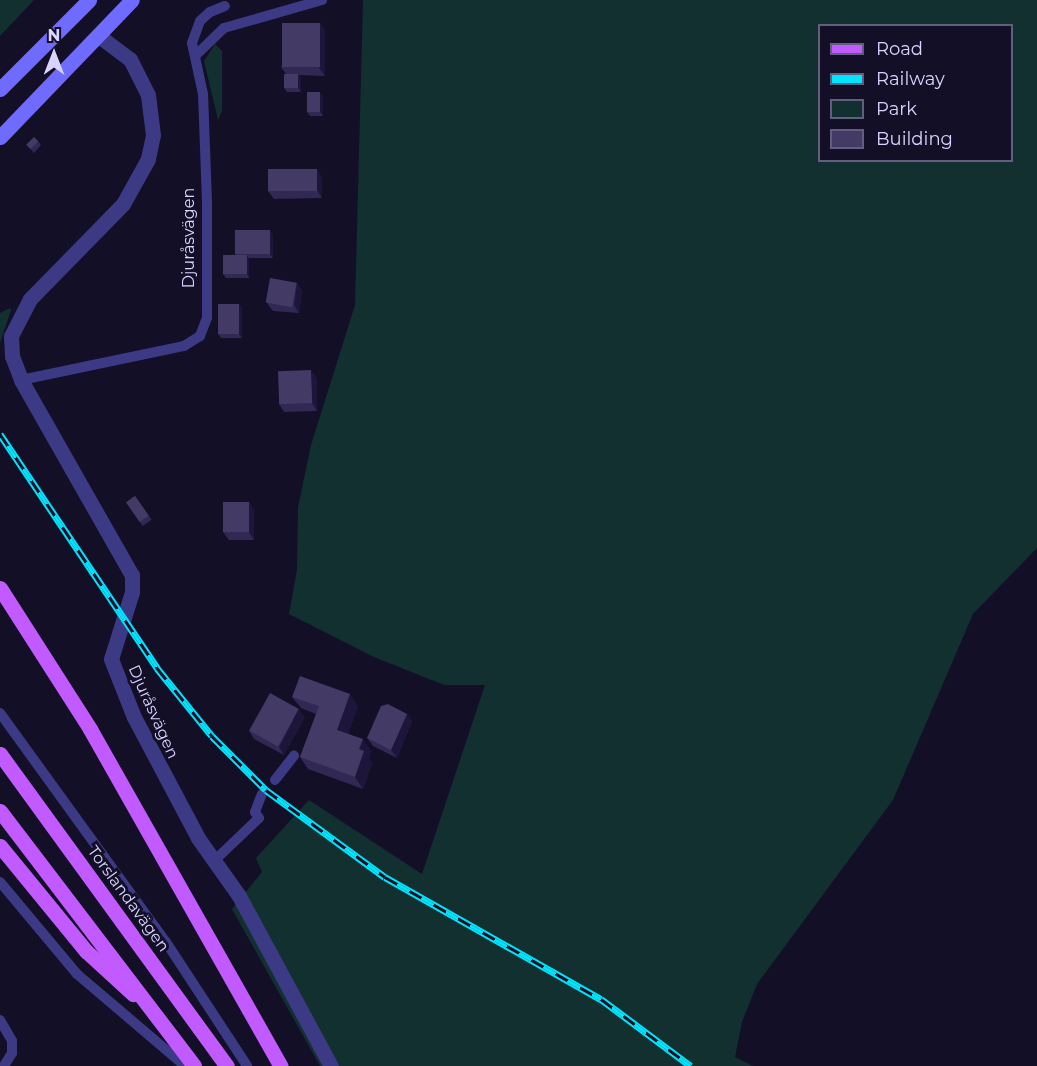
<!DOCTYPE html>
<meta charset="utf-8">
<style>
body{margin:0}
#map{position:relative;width:1037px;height:1066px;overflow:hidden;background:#130f26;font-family:Montserrat,sans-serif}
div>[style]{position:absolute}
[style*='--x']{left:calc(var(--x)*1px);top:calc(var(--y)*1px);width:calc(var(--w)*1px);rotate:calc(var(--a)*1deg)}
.green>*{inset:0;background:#12302f}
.lane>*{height:10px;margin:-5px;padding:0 5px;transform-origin:5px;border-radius:5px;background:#3d3a85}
.street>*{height:15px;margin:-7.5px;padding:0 7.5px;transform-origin:7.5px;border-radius:7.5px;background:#3d3a85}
.secondary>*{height:15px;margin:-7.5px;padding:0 7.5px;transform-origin:7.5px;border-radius:7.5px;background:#6f6bff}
.primary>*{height:15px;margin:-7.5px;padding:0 7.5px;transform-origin:7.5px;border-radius:7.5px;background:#c25bff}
.rail>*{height:7px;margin-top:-3.5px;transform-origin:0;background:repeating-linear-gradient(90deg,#130f26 0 14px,#00e5ff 0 28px);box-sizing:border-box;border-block:2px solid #00e5ff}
.wall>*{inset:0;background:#312854;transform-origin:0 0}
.shaded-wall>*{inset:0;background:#1d163a}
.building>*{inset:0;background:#433a66;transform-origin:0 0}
span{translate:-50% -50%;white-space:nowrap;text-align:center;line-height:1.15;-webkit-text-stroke:6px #130f26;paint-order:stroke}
.street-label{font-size:16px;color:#d9d4ff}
.legend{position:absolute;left:818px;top:24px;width:195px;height:138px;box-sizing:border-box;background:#130f26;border:2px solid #625e7d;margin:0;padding:8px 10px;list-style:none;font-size:18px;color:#d9d4ff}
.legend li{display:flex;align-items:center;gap:12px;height:30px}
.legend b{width:30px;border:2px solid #625e7d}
.north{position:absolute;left:24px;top:24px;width:60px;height:60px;-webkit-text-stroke:4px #130f26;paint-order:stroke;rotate:0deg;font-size:16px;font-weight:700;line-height:24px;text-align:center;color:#d9d4ff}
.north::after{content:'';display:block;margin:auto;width:21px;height:27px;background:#d9d4ff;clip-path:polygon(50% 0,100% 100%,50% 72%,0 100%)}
</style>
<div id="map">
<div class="green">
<div style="clip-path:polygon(0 0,34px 0,0 36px)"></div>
<div style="clip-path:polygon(evenodd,363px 0,1037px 0,1037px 548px,973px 614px,893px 800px,757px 984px,742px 1022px,735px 1057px,753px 1066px,320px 1066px,232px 909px,262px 872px,256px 858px,309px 800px,422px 874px,485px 685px,444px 685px,374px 657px,289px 614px,297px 570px,298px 507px,311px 445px,355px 305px,363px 0,820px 26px,1012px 26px,1012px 160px,820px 160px,820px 26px)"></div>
<div style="clip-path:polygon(215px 44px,222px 51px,222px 111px,218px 120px,204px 61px)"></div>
<div style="clip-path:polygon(10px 308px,11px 310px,0 343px,0 313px)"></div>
</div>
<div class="lane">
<div style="--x:195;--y:56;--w:40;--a:-44"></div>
<div style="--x:224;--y:28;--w:102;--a:-15.9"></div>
<div style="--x:21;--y:380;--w:167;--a:-11.8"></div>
<div style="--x:184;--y:346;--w:19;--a:-32"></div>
<div style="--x:200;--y:336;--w:19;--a:-69"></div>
<div style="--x:207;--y:318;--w:116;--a:-90"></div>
<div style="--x:207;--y:202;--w:108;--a:-92.1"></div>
<div style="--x:203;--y:94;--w:52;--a:-102.2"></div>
<div style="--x:192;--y:43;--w:23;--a:-70"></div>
<div style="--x:200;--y:21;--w:13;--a:-42"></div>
<div style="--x:210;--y:12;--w:16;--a:-22"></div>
<div style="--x:0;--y:713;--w:283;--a:54.1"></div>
<div style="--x:166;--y:942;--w:148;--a:56.8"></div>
<div style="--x:275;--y:780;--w:31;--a:-52"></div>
<div style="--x:214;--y:861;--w:62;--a:-43.7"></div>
<div style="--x:259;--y:818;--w:7;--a:-124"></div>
<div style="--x:255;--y:812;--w:19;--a:-69"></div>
<div style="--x:0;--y:882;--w:120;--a:50.1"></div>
<div style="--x:77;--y:974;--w:142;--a:40.4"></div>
<div style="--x:0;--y:1020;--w:24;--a:60"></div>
<div style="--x:12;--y:1041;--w:12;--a:90"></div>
<div style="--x:12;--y:1053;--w:15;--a:122"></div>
</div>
<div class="street">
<div style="--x:99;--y:36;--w:39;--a:37"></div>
<div style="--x:130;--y:59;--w:40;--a:63.4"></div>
<div style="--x:148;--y:95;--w:40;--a:82.9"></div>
<div style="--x:153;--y:135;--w:25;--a:102"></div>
<div style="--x:148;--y:159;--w:51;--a:119.1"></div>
<div style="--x:123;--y:204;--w:133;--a:134.4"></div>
<div style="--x:30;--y:299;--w:42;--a:117.2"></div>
<div style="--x:11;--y:336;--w:20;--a:87"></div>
<div style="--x:12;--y:356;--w:26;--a:69"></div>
<div style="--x:21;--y:380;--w:224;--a:60.4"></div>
<div style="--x:132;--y:575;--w:17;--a:90"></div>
<div style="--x:132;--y:592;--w:70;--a:107.4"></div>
<div style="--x:111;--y:659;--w:62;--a:68.4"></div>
<div style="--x:134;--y:717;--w:137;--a:62.1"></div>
<div style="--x:198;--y:838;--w:71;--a:54.7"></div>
<div style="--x:239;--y:896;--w:193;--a:61.6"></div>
</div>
<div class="secondary">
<div style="--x:0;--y:89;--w:126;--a:-45"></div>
<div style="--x:0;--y:137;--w:190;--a:-46.1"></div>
</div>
<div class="primary">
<div style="--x:0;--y:588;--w:167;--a:57.4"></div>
<div style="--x:90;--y:729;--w:387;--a:60.5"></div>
<div style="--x:0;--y:754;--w:386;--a:54"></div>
<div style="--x:0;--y:811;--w:320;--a:52.7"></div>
<div style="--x:0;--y:846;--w:136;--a:50.7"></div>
<div style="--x:86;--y:951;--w:64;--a:42.5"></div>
</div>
<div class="rail">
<div style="--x:0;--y:434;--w:282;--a:56.1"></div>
<div style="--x:157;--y:668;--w:87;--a:51"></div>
<div style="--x:212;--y:736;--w:76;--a:45"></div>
<div style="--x:266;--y:790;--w:147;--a:36.2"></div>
<div style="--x:385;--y:877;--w:248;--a:29.5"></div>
<div style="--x:601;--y:999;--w:112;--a:36.7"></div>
</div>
<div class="wall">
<div style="clip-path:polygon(320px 23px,325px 31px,325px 76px,299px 75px,301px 78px,301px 92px,287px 92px,284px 88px,286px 74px,281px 67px)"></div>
<div style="clip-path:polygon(323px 96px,323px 116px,310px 116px,307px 112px)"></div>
<div style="clip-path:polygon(38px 141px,41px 145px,34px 153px,27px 145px)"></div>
<div style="clip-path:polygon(322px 177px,322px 198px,274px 199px,268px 191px)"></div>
<div style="clip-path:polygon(273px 234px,273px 258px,248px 258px,249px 259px,249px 278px,226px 278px,223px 274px,236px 255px,235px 254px)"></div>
<div style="clip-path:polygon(297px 283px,302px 291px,299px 313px,273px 311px,267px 303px)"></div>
<div style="clip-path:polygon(242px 308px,242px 338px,221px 338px,218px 334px)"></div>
<div style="clip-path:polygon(317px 378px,317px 411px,284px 412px,279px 404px)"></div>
<div style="left:135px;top:496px;width:29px;height:11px;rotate:55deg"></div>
<div style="clip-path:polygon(249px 502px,254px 510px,254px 540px,229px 540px,223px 532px)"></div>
<div style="clip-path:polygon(292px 697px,358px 706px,348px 733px,371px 750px,369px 758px,372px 763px,363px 789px,308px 769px,300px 757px,316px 714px,301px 708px)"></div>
<div style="clip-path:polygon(407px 714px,412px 721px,397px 758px,373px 746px,367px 738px)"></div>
<div style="clip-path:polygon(305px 717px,284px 755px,254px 739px,249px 731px)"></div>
</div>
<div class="shaded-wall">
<div style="clip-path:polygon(320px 23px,325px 31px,325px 76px,319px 68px)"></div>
<div style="clip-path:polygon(298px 74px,301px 78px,301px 92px,298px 88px)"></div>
<div style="clip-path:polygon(320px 92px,323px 96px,323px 116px,320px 112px)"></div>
<div style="clip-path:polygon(317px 169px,322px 177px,322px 198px,317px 190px)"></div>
<div style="clip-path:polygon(270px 230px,273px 234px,273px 258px,270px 254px)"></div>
<div style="clip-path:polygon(247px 255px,249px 259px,249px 278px,247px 274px)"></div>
<div style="clip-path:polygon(297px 283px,302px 291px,299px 313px,294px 305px)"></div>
<div style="clip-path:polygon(239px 304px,242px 308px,242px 338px,239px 334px)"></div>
<div style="clip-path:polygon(311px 370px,317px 378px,317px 411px,312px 403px)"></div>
<div style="clip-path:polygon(249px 502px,254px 510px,254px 540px,249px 532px)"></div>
<div style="clip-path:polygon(350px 694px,358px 706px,345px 741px,337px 730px)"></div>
<div style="clip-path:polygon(299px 709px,305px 717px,284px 755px,279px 747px)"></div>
<div style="clip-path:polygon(407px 714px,412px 721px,397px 758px,391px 750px)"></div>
<div style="clip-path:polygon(363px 739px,371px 750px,369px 758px,372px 763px,363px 789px,355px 777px,359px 749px)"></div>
</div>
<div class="building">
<div style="left:282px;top:23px;width:38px;height:44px"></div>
<div style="left:284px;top:74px;width:14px;height:14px"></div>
<div style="left:307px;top:92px;width:13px;height:20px"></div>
<div style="left:34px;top:137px;width:6px;height:11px;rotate:45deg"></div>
<div style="left:268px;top:169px;width:49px;height:22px"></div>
<div style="left:235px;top:230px;width:35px;height:24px"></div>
<div style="left:223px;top:255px;width:24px;height:19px"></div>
<div style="left:270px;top:278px;width:27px;height:25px;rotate:10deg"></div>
<div style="left:218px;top:304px;width:21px;height:30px"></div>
<div style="left:311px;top:370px;width:33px;height:33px;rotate:88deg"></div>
<div style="left:135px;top:496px;width:24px;height:11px;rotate:55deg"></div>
<div style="left:223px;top:502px;width:26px;height:30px"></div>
<div style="clip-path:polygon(300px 676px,350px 694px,337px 730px,363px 739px,359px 749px,364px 751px,355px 777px,300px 757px,319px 706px,292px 697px)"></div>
<div style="left:270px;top:693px;width:33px;height:43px;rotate:29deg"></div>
<div style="clip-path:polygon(388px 704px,407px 714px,391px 750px,367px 738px,381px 706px)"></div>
</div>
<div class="street-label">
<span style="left:189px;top:238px;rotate:-90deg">Djuråsvägen</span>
<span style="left:153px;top:712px;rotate:66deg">Djuråsvägen</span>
<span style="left:128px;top:899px;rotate:54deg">Torslandavägen</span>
</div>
<ul class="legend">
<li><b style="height:8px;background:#c25bff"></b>Road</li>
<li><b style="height:8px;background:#00e5ff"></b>Railway</li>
<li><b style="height:16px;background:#12302f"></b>Park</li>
<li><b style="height:16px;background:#433a66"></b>Building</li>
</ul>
<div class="north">N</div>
</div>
